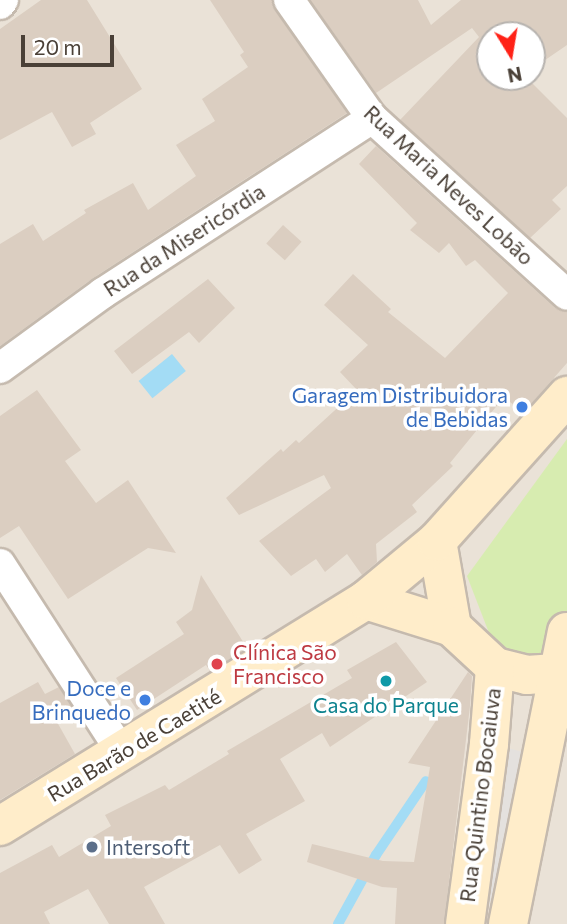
<!DOCTYPE html>
<meta charset="utf-8">
<style>
body{margin:0}
#map{position:relative;width:567px;height:924px;overflow:hidden;background:#f5f0e9;font-family:Commissioner,sans-serif}
div>[style]{position:absolute}
[style*='--x']{left:calc(var(--x)*1px);top:calc(var(--y)*1px);width:calc(var(--w)*1px);rotate:calc(var(--a)*1deg)}
.residential>*{inset:0;background:#eae2d7}
.green>*{inset:0;background:#d7ecb0}
.parking>*{inset:0;background:#e4e1de;transform-origin:0 0}
.water>*{inset:0;background:#a3dcf5;transform-origin:0 0}
.stream>*{height:10px;margin:-5px;padding:0 5px;transform-origin:5px;border-radius:5px;background:#a3dcf5}
.building>*{inset:0;background:#dbcec1;transform-origin:0 0}
.roads{filter:drop-shadow(2px 0 #c5baae) drop-shadow(-2px 0 #c5baae) drop-shadow(0 2px #c5baae) drop-shadow(0 -2px #c5baae)}
.street>*{height:30px;margin:-15px;padding:0 15px;transform-origin:15px;border-radius:15px;background:#fff}
.secondary>*{height:38px;margin:-19px;padding:0 19px;transform-origin:19px;border-radius:19px;background:#ffedca}
.dots>*{width:19px;height:19px;translate:-50% -50%;box-sizing:border-box;border:4px solid #fff;border-radius:50%}
span{translate:-50% -50%;white-space:nowrap;text-align:center;line-height:1.15;-webkit-text-stroke:7px #fff;paint-order:stroke}
.street-label{font-size:21px;color:#4a4037}
.shop-label{font-size:21px;color:#366cbe}
.right{translate:-100% -50%;text-align:right}
.health-label{font-size:21px;color:#be3a42}
.left{translate:0 -50%;text-align:left}
.culture-label{font-size:21px;color:#0d838f}
.service-label{font-size:21px;color:#4e5e75}
.north{position:absolute;left:476px;top:21px;width:70px;height:70px;box-sizing:border-box;background:#fff;border:2px solid #b7b3af;border-radius:50%;rotate:169deg;font-size:19px;font-weight:700;line-height:28px;text-align:center;color:#4a4037}
.north::after{content:'';display:block;margin:auto;width:24px;height:32px;background:#ff2217;clip-path:polygon(50% 0,100% 100%,50% 72%,0 100%)}
.scale{position:absolute;left:21px;top:35px;width:93px;height:32px;box-sizing:border-box;border:4px solid #4a4037;border-top:0;padding-left:9px;font-size:21px;line-height:24px;white-space:nowrap;color:#4a4037;-webkit-text-stroke:5px #fff;paint-order:stroke}
</style>
<div id="map">
<div class="residential">
<div style="clip-path:polygon(evenodd,0 0,567px 0,567px 924px,0 924px,0 0,490px 35px,532px 35px,532px 77px,490px 77px,490px 35px)"></div>
</div>
<div class="green">
<div style="clip-path:polygon(567px 439px,567px 615px,545px 658px,512px 654px,491px 638px,467px 576px)"></div>
</div>
<div class="parking">
<div style="left:507px;top:748px;width:21px;height:178px;rotate:14deg"></div>
</div>
<div class="water">
<div style="left:172px;top:354px;width:22px;height:43px;rotate:51deg"></div>
</div>
<div class="stream">
<div style="--x:338;--y:924;--w:79;--a:-61.2"></div>
<div style="--x:376;--y:855;--w:89;--a:-56"></div>
</div>
<div class="building">
<div style="clip-path:polygon(41px 0,87px 0,142px 89px,90px 123px,96px 134px,72px 147px,52px 112px,0 140px,0 29px)"></div>
<div style="clip-path:polygon(210px 0,272px 0,347px 113px,93px 278px,0 346px,0 244px,33px 224px,43px 241px,86px 213px,84px 210px,133px 183px,148px 210px,196px 176px,176px 145px,215px 121px,202px 99px,248px 67px,240px 55px,244px 52px)"></div>
<div style="clip-path:polygon(310px 0,418px 0,431px 25px,461px 0,567px 0,567px 45px,532px 69px,532px 35px,490px 35px,490px 77px,526px 77px,567px 118px,567px 186px,552px 200px,561px 209px,530px 238px,400px 120px,479px 37px,472px 28px,376px 93px)"></div>
<div style="clip-path:polygon(376px 146px,555px 308px,567px 312px,567px 363px,523px 413px,504px 397px,450px 463px,453px 466px,412px 505px,417px 512px,376px 544px,377px 562px,362px 575px,347px 554px,325px 572px,316px 559px,291px 576px,259px 541px,331px 488px,324px 475px,239px 515px,226px 498px,281px 449px,283px 452px,296px 440px,299px 443px,357px 390px,340px 372px,368px 345px,324px 305px,353px 274px,391px 309px,388px 312px,445px 358px,508px 293px,475px 260px,466px 266px,449px 243px,439px 253px,410px 230px,417px 223px,359px 164px)"></div>
<div style="left:283px;top:225px;width:25px;height:25px;rotate:42deg"></div>
<div style="clip-path:polygon(208px 279px,235px 308px,199px 343px,189px 332px,132px 374px,114px 351px)"></div>
<div style="clip-path:polygon(37px 390px,81px 450px,65px 461px,96px 503px,128px 480px,176px 553px,148px 548px,68px 599px,19px 526px,0 538px,0 416px)"></div>
<div style="clip-path:polygon(201px 575px,247px 648px,210px 671px,206px 665px,137px 710px,116px 678px,184px 634px,176px 622px,192px 610px)"></div>
<div style="clip-path:polygon(396px 642px,427px 682px,330px 747px,322px 733px,280px 759px,305px 801px,246px 834px,262px 860px,239px 874px,220px 845px,144px 887px,165px 924px,109px 924px,88px 889px,44px 912px,50px 924px,0 924px,0 873px,52px 845px,59px 857px,111px 826px,105px 815px,165px 785px,169px 790px,229px 754px,227px 751px,352px 678px,347px 670px)"></div>
<div style="clip-path:polygon(468px 672px,472px 676px,470px 706px,444px 924px,395px 924px,397px 888px,382px 887px,307px 862px,312px 844px,383px 861px,414px 862px,430px 767px,408px 763px)"></div>
<div style="clip-path:polygon(38px 682px,45px 694px,59px 687px,75px 712px,57px 722px,75px 754px,0 800px,0 703px)"></div>
</div>
<div class="roads">
<div class="street">
<div style="--x:289;--y:0;--w:144;--a:54.9"></div>
<div style="--x:372;--y:118;--w:263;--a:42.2"></div>
<div style="--x:0;--y:4;--w:5;--a:-53"></div>
<div style="--x:0;--y:368;--w:127;--a:-36.1"></div>
<div style="--x:103;--y:293;--w:321;--a:-33"></div>
<div style="--x:0;--y:564;--w:226;--a:57.1"></div>
</div>
<div class="secondary">
<div style="--x:437;--y:541;--w:87;--a:80.1"></div>
<div style="--x:366;--y:600;--w:90;--a:17.4"></div>
<div style="--x:452;--y:627;--w:59;--a:42.9"></div>
<div style="--x:495;--y:667;--w:33;--a:14"></div>
<div style="--x:527;--y:675;--w:29;--a:-4"></div>
<div style="--x:0;--y:826;--w:430;--a:-31.7"></div>
<div style="--x:366;--y:600;--w:92;--a:-39.7"></div>
<div style="--x:437;--y:541;--w:195;--a:-48.1"></div>
<div style="--x:465;--y:924;--w:182;--a:-82.4"></div>
<div style="--x:489;--y:744;--w:77;--a:-85.5"></div>
<div style="--x:508;--y:924;--w:298;--a:-78.6"></div>
</div>
</div>
<div class="dots">
<div style="left:522px;top:407px;background:#3f7fe0"></div>
<div style="left:217px;top:664px;background:#e0444e"></div>
<div style="left:386px;top:681px;background:#0f9aa8"></div>
<div style="left:145px;top:700px;background:#3f7fe0"></div>
<div style="left:92px;top:847px;background:#5c6f8a"></div>
</div>
<div class="street-label">
<span style="left:449px;top:185px;rotate:43deg">Rua Maria Neves Lobão</span>
<span style="left:184px;top:240px;rotate:-33deg">Rua da Misericórdia</span>
<span style="left:134px;top:745px;rotate:-31deg">Rua Barão de Caetité</span>
<span style="left:480px;top:795px;rotate:-83deg">Rua Quintino Bocaiuva</span>
</div>
<div class="shop-label">
<span class="right" style="left:508px;top:407px">Garagem Distribuidora<br>de Bebidas</span>
<span class="right" style="left:131px;top:700px">Doce e<br>Brinquedo</span>
</div>
<div class="health-label">
<span class="left" style="left:233px;top:664px">Clínica São<br>Francisco</span>
</div>
<div class="culture-label">
<span style="left:386px;top:705px">Casa do Parque</span>
</div>
<div class="service-label">
<span class="left" style="left:106px;top:847px">Intersoft</span>
</div>
<div class="north">N</div>
<div class="scale">20 m</div>
</div>
